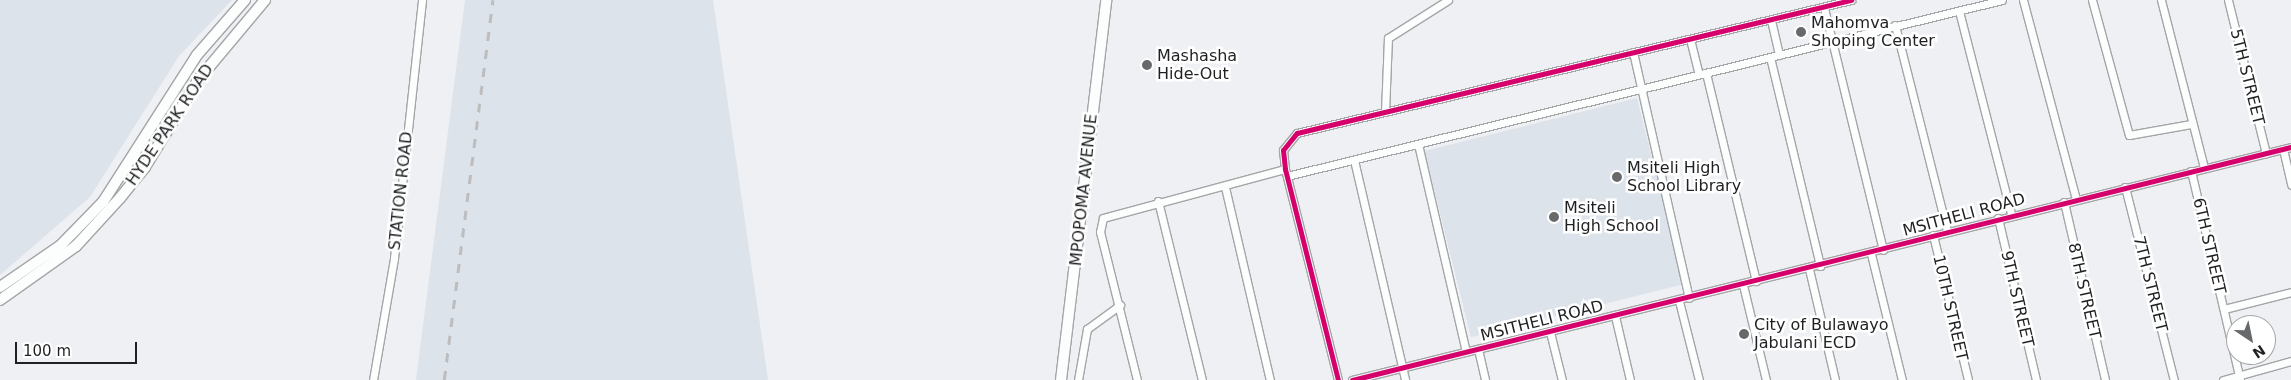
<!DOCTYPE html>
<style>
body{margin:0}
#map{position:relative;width:2291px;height:380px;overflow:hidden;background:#eef0f3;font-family:"DejaVu Sans",sans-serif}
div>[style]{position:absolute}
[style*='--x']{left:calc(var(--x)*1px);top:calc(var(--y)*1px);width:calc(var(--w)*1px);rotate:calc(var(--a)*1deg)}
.built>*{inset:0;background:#dde3ea;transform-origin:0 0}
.roads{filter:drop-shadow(1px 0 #a4a5a7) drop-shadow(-1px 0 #a4a5a7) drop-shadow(0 1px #a4a5a7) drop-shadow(0 -1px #a4a5a7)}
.street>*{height:7px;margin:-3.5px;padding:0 3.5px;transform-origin:3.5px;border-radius:3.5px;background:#fcfdfd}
.secondary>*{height:10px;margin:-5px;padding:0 5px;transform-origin:5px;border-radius:5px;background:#fcfdfd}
.rail>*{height:2.5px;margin-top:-1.25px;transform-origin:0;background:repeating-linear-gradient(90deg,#bdbdbe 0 9px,transparent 0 18px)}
.cycleway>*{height:5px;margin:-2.5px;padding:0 2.5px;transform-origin:2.5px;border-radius:2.5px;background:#d6006c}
.dots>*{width:14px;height:14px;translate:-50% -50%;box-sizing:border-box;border:2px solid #fff;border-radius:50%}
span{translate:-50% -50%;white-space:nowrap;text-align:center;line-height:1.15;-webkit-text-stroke:5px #fff;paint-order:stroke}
.poi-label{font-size:16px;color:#1f2022}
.left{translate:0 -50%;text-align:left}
.street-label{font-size:16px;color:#1f2022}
.north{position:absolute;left:2226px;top:315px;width:50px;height:50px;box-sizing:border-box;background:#fff;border:1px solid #a5a6a7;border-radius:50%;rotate:146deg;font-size:14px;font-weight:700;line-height:20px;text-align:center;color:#1f2022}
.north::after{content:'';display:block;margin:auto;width:18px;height:22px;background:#67696b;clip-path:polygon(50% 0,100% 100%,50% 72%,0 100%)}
.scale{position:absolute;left:15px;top:342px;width:122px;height:22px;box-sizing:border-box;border:2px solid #1f2022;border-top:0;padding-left:6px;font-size:15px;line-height:18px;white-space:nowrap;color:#1f2022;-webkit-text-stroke:4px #fff;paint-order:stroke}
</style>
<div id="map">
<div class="built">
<div style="clip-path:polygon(0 0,232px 0,179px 56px,90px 197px,0 275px)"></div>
<div style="clip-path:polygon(465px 0,713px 0,768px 380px,416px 380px)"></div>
<div style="left:1637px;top:98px;width:192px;height:219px;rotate:76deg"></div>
</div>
<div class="roads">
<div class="street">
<div style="--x:2023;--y:0;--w:206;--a:75.1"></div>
<div style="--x:2092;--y:0;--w:140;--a:74.7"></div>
<div style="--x:2129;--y:135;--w:63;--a:-10.1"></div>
<div style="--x:2161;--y:0;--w:172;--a:75.6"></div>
<div style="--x:2228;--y:0;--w:158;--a:76.1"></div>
<div style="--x:1824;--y:8;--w:249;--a:76.3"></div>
<div style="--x:1959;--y:11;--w:210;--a:75.6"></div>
<div style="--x:1771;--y:20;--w:36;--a:77"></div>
<div style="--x:1895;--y:25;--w:212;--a:75.8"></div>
<div style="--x:1690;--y:39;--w:36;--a:76"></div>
<div style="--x:1633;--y:52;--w:252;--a:77.2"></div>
<div style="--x:1770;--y:57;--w:215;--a:76.5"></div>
<div style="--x:1706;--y:73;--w:214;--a:76.5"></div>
<div style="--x:1385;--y:112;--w:74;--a:-87.7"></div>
<div style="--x:1388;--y:38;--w:71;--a:-32.3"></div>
<div style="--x:1418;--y:144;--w:213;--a:77"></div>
<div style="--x:2283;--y:149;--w:37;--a:77"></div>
<div style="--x:1354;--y:160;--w:226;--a:76.9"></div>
<div style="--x:2191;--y:171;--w:215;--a:76.8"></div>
<div style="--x:1287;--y:176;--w:736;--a:-13.83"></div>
<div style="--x:1225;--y:187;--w:198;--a:76.9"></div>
<div style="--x:2125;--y:187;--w:199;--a:75.8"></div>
<div style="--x:1158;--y:201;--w:184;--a:76.2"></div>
<div style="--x:2064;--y:202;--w:183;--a:77"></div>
<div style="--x:1998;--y:218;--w:166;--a:76.8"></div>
<div style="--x:1933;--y:235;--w:149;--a:76.4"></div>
<div style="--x:1871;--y:254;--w:130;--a:76.2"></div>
<div style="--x:1809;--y:269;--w:114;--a:76.8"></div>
<div style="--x:1743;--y:285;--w:98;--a:76.4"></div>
<div style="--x:1679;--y:301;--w:81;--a:75.8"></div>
<div style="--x:2224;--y:309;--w:69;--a:-14.2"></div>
<div style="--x:1615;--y:316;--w:66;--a:76.8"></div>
<div style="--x:1550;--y:332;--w:49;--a:76"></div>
<div style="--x:1478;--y:349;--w:32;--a:77"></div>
<div style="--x:373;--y:380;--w:124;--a:-80.2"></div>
<div style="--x:394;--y:258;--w:260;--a:-83.8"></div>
<div style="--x:1078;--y:380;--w:52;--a:-80"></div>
<div style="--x:1087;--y:329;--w:41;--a:-36"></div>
<div style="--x:1137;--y:380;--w:153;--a:-104"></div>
<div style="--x:1100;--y:232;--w:14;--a:-78"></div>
<div style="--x:1103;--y:218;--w:188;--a:-15.1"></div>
<div style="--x:1338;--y:380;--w:218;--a:-104.1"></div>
<div style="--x:1285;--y:169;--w:19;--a:-96"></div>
<div style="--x:1283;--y:150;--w:22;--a:-51"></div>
<div style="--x:1297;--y:133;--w:570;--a:-13.5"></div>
<div style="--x:1352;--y:380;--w:967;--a:-13.94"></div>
<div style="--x:2223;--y:380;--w:71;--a:-15.6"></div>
</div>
<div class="secondary">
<div style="--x:0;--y:287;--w:74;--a:-34.5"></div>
<div style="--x:61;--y:245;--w:60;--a:-45.7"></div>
<div style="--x:103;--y:202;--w:174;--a:-57.4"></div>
<div style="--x:197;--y:55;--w:73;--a:-48.9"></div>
<div style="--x:0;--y:300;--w:93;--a:-35.4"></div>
<div style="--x:76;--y:246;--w:65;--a:-47.5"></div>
<div style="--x:120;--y:198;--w:40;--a:-51"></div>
<div style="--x:145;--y:167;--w:103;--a:-58.5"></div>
<div style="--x:199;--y:79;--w:103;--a:-50.1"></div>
<div style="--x:1061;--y:380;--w:383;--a:-83.2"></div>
</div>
</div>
<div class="rail">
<div style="--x:444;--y:380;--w:383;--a:-82.7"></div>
</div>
<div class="cycleway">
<div style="--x:1338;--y:380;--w:218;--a:-104.1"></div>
<div style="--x:1285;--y:169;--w:19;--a:-96"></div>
<div style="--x:1283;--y:150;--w:22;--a:-51"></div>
<div style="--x:1297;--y:133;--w:570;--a:-13.5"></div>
<div style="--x:1352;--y:380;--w:967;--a:-13.94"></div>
</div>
<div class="dots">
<div style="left:1801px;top:32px;background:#67696b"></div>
<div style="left:1147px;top:65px;background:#67696b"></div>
<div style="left:1617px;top:177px;background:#67696b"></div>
<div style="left:1554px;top:217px;background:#67696b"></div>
<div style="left:1744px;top:334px;background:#67696b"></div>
</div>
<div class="poi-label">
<span class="left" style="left:1811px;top:32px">Mahomva<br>Shoping Center</span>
<span class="left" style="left:1157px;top:65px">Mashasha<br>Hide-Out</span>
<span class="left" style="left:1627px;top:177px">Msiteli High<br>School Library</span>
<span class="left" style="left:1564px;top:217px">Msiteli<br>High School</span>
<span class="left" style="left:1754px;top:334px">City of Bulawayo<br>Jabulani ECD</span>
</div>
<div class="street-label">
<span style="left:2247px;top:77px;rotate:76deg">5TH STREET</span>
<span style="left:170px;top:125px;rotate:-56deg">HYDE PARK ROAD</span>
<span style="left:1084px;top:190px;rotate:-84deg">MPOPOMA AVENUE</span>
<span style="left:401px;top:191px;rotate:-84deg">STATION ROAD</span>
<span style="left:1964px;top:215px;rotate:-15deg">MSITHELI ROAD</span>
<span style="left:2209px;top:246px;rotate:77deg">6TH STREET</span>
<span style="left:2150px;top:284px;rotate:76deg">7TH STREET</span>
<span style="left:2084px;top:291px;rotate:77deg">8TH STREET</span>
<span style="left:2017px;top:299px;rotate:77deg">9TH STREET</span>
<span style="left:1950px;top:308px;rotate:77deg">10TH STREET</span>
<span style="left:1542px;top:321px;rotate:-14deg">MSITHELI ROAD</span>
</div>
<div class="north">N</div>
<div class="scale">100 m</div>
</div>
